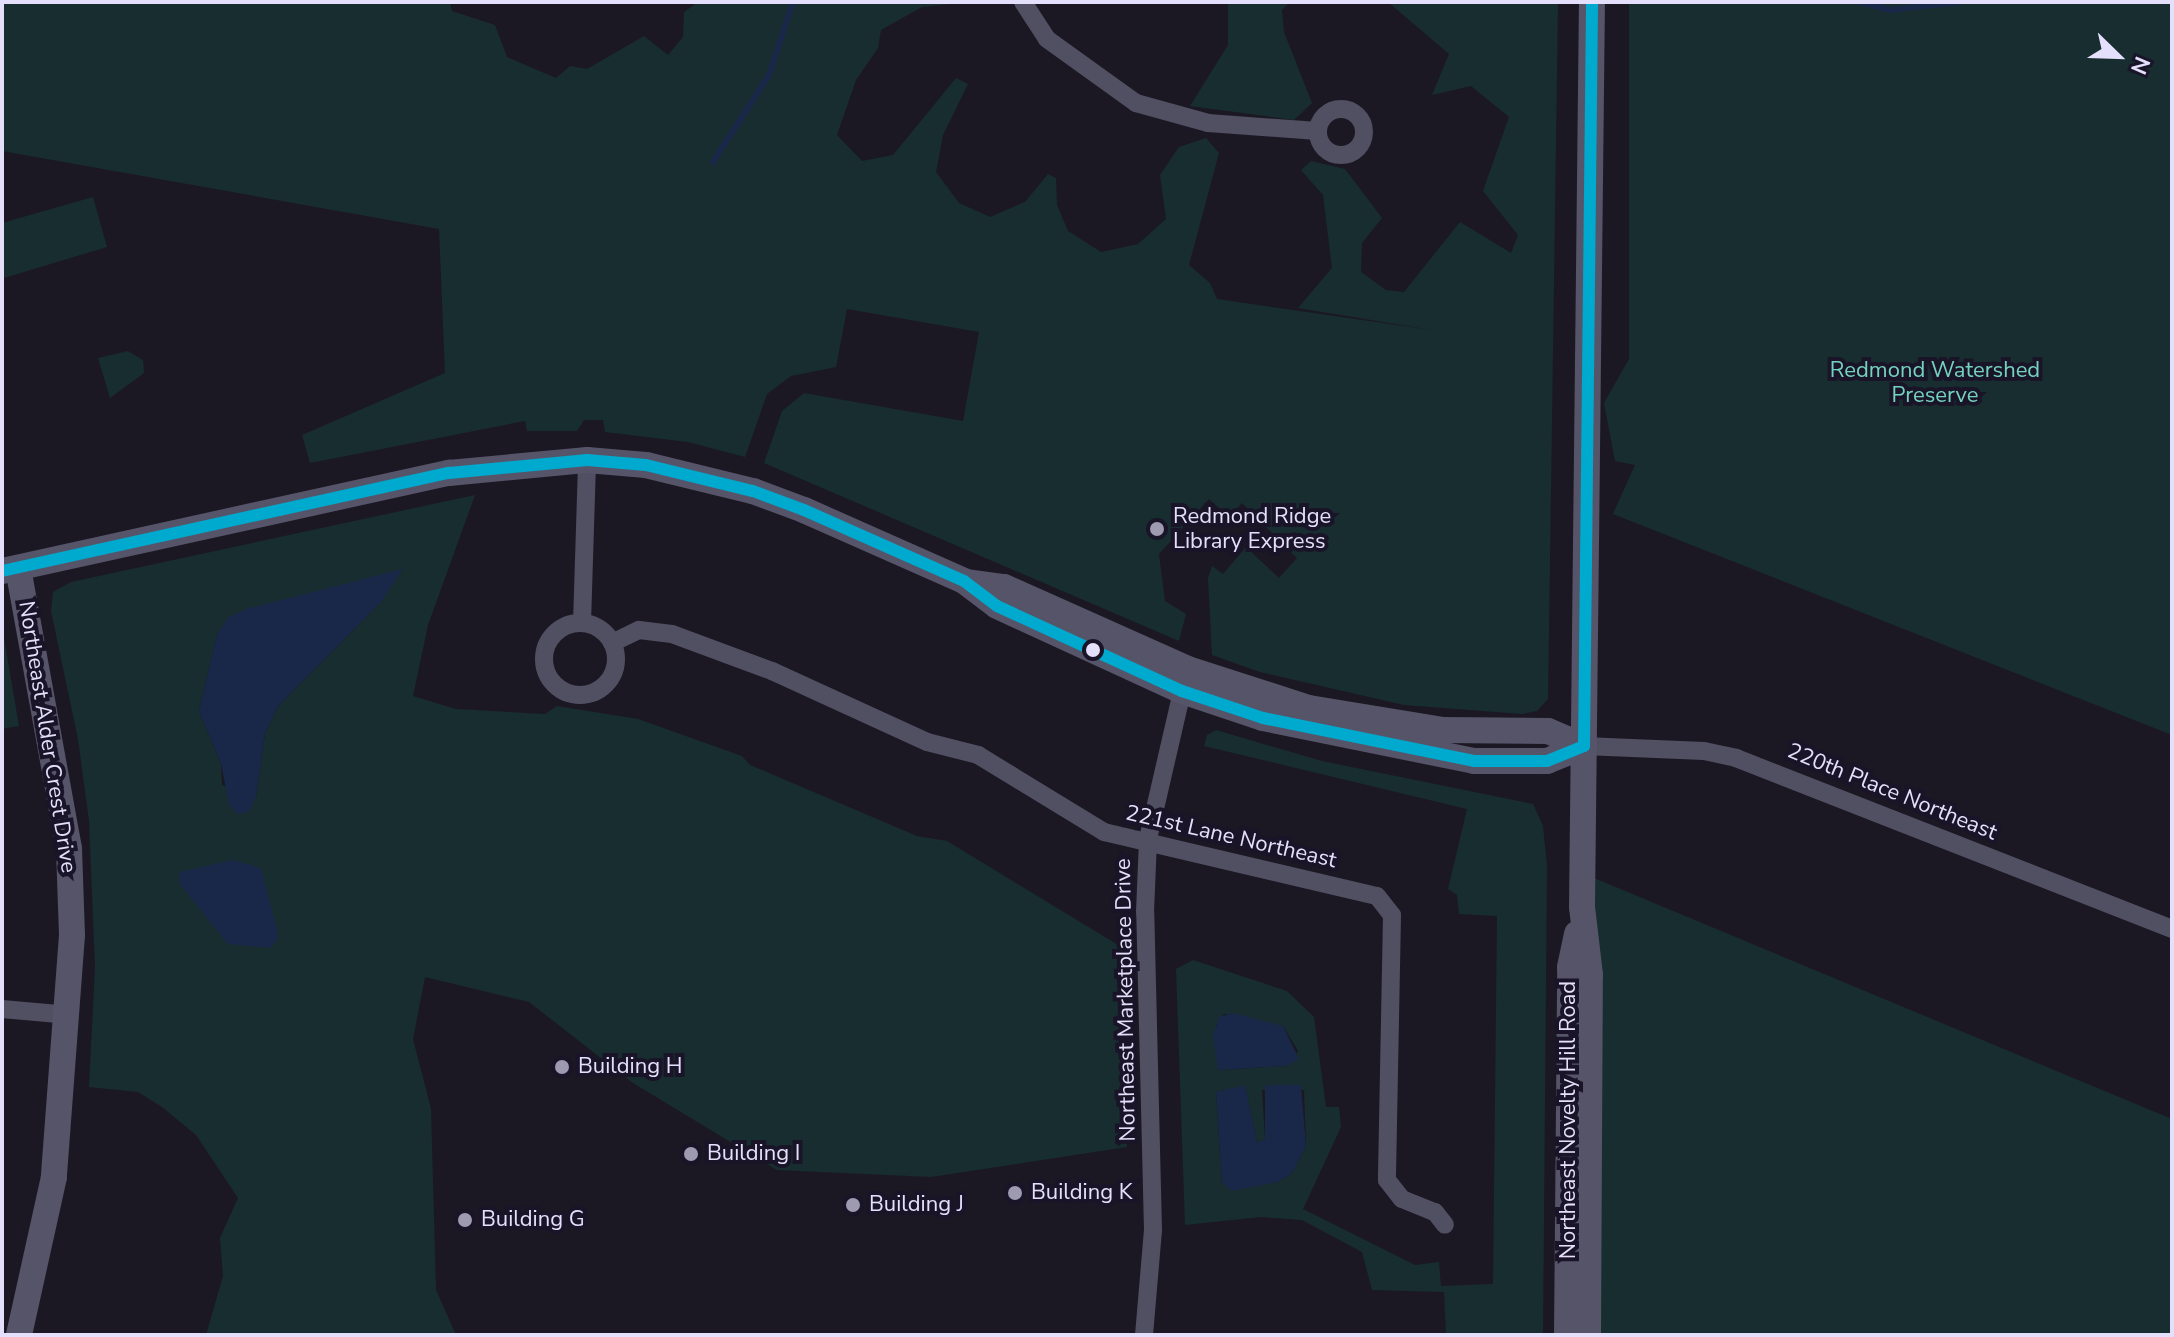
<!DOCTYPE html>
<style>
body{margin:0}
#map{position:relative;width:2174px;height:1337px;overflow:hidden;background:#1b1824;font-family:"Nunito Sans",sans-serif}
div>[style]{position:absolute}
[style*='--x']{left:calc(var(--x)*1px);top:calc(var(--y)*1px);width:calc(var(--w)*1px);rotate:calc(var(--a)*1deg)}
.green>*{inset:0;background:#182d2f}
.water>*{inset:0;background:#192848}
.stream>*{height:6px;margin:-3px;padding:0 3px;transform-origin:3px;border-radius:3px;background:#192848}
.street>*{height:18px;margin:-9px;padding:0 9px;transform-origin:9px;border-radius:9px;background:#514f62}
.street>.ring{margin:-9px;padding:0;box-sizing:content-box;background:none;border:18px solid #514f62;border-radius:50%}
.secondary>*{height:26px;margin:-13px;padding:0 13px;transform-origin:13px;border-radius:13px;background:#565468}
.bus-1>*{height:12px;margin:-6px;padding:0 6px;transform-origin:6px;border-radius:6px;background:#00a9ce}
.dots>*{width:22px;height:22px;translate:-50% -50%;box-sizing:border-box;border:4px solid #191428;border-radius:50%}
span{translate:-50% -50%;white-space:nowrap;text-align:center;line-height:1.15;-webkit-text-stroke:8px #191428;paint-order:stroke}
.park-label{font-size:22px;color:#74d2c0}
.poi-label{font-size:22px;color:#e4e0fb}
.left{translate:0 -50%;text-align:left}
.street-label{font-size:22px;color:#e4e0fb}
.frame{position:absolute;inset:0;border:4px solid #e4e0fb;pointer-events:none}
.north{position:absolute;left:2078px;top:16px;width:80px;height:80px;-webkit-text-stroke:6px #191428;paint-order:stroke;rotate:113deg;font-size:22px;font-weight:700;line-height:32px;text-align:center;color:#e4e0fb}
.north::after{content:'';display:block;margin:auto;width:28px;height:36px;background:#e4e0fb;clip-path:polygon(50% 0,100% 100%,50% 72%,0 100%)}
</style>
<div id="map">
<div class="green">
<div style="clip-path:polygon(2px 2px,450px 2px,452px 11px,495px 25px,507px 57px,556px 78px,570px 66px,587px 69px,644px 36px,668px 55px,683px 37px,684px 12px,698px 2px,970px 2px,922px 7px,881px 30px,878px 48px,856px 80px,837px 135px,862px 161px,893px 155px,956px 78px,968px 84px,943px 135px,936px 172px,959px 203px,990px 217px,1025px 202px,1048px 174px,1056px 178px,1057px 205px,1068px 231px,1101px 252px,1138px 244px,1166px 219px,1160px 175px,1179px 147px,1206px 138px,1219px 153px,1189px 265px,1210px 283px,1217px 299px,1432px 330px,1298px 308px,1332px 268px,1323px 195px,1301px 170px,1311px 161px,1345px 169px,1382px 218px,1362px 243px,1361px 272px,1386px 290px,1404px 292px,1460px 222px,1511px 253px,1518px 235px,1483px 191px,1509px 117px,1471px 86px,1432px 95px,1449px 54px,1388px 2px,1558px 2px,1548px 699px,1537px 711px,1522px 714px,1404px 705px,1260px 672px,1212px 655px,1208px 578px,1212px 566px,1223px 574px,1246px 547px,1279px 578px,1297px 558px,1242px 503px,1229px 517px,1209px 499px,1159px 554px,1165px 601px,1186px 614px,1179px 641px,764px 463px,782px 411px,804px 393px,963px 421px,979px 332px,847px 309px,836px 367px,791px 376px,767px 394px,745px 457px,688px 442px,605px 432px,603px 420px,584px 420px,577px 431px,527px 431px,525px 421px,310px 463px,302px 435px,445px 373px,439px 229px,2px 151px)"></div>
<div style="clip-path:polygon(1228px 2px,1290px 2px,1282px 10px,1284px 32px,1312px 103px,1294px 120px,1190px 106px,1228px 45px)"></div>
<div style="clip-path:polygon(1629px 2px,2172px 2px,2172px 735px,1613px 514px,1635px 465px,1615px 461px,1604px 403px,1629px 359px)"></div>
<div style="clip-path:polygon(93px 197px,107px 247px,4px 278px,2px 223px)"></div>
<div style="clip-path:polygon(128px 351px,143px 360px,144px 373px,110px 398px,98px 358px)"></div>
<div style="clip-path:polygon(evenodd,475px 495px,428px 625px,413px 696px,456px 709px,545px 714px,557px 706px,638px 719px,742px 756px,750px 765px,917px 836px,947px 841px,1123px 948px,1127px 1147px,931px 1177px,777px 1170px,633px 1083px,529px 1002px,425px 977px,413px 1039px,431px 1109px,436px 1290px,456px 1335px,206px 1335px,223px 1276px,220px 1238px,238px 1198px,196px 1135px,162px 1107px,138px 1092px,89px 1087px,95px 967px,89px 821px,78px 739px,51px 611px,53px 592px,71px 582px,475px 495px,402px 569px,381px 602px,278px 706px,265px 733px,256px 797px,222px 785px,221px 764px,199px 711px,217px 634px,402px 569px)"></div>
<div style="clip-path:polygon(2px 626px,19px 726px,2px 729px)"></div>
<div style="clip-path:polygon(evenodd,1216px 730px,1322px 761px,1533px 804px,1543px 826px,1547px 866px,1543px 1335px,1446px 1335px,1444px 1292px,1372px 1290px,1362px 1252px,1302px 1220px,1261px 1217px,1185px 1225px,1176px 969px,1193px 960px,1287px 991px,1314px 1017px,1326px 1107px,1339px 1107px,1341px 1127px,1303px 1209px,1415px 1265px,1439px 1262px,1441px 1286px,1493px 1284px,1497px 916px,1459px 914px,1457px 895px,1448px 889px,1467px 809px,1204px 746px,1207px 735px,1216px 730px,1224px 1014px,1283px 1026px,1298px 1051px,1287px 1066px,1218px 1070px,1216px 1025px,1224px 1014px,1216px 730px,1245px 1086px,1257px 1143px,1265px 1139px,1262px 1090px,1304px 1090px,1306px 1146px,1292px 1173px,1278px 1182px,1222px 1183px,1216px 1092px,1245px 1086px)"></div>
<div style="clip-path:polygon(1582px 873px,2172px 1119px,2172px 1335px,1588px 1335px)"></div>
</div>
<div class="water">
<div style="clip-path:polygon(403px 569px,381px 602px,278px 706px,265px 733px,256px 797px,248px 812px,237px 814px,229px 804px,221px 764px,199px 711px,217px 634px,229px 617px,246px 609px)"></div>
<div style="clip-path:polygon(233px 860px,261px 868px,277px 930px,278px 939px,270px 948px,228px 944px,179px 883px,180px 872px)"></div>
<div style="clip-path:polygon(1233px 1013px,1283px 1026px,1299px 1059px,1287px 1066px,1218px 1070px,1213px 1036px,1219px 1017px)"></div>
<div style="clip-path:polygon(1245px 1085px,1257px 1143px,1265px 1139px,1265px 1085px,1301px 1085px,1306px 1146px,1292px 1173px,1278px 1182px,1232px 1191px,1222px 1183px,1216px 1092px)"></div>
</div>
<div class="stream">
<div style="--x:1860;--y:2;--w:31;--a:15"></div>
<div style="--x:1890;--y:10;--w:70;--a:-6.5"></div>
<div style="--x:713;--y:162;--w:103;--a:-57.2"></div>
<div style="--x:769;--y:75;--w:77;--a:-71.8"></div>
</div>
<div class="street">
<div style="--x:1023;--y:2;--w:44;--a:57"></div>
<div style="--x:1047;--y:39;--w:110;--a:35.7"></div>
<div style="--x:1136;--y:103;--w:75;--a:15.5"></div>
<div style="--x:1208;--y:123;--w:110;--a:4.2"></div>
<div class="ring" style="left:1318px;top:109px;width:28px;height:28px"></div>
<div class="ring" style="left:544px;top:623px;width:54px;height:54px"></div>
<div style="--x:582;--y:623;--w:163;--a:-88.2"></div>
<div style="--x:612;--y:643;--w:30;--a:-26"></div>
<div style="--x:639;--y:630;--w:33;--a:7"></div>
<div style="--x:672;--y:634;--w:107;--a:20.3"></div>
<div style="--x:772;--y:671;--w:170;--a:24.6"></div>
<div style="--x:927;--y:742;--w:53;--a:14.3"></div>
<div style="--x:978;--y:755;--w:148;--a:31.4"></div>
<div style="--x:1104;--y:832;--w:280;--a:13.2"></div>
<div style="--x:1377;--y:896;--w:24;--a:52"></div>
<div style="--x:1392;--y:915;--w:265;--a:91.1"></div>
<div style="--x:1387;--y:1180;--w:24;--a:52"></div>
<div style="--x:1402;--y:1199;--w:35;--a:22"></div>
<div style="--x:1435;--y:1212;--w:16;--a:52"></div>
<div style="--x:1584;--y:746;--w:120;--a:2.4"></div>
<div style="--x:1704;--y:751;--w:33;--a:12"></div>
<div style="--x:1736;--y:758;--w:468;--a:21.4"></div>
<div style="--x:2;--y:1009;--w:68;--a:5"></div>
<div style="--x:1144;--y:1335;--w:105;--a:-85.1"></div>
<div style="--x:1153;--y:1230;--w:318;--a:-91.4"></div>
<div style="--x:1145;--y:912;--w:73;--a:-87.6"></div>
<div style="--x:1148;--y:839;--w:160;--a:-77"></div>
</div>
<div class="secondary">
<div style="--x:18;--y:568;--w:286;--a:79.7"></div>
<div style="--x:69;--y:849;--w:86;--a:88"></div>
<div style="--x:72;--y:935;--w:243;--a:94.3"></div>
<div style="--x:54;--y:1177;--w:162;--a:102.5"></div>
<div style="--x:2;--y:571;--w:458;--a:-12.4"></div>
<div style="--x:449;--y:473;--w:139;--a:-5.4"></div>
<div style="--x:587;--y:460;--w:59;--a:4.8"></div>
<div style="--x:646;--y:465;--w:110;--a:13.7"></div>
<div style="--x:753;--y:491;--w:54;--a:20.4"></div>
<div style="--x:804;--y:510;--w:175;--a:23.9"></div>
<div style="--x:964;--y:581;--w:41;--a:37.1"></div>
<div style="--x:997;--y:606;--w:204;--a:24.7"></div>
<div style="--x:1182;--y:691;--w:85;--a:18.4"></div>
<div style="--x:1263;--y:718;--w:215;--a:11.5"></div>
<div style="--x:1474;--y:761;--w:73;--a:0"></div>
<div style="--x:1547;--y:761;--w:40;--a:-22"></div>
<div style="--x:967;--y:582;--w:37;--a:8"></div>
<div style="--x:1004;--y:587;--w:201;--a:24"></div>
<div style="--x:1188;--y:669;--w:127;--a:17.9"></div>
<div style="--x:1309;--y:708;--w:136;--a:9.3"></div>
<div style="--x:1443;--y:730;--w:105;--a:0.5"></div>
<div style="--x:1548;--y:731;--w:39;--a:23"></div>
<div style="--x:1567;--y:1335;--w:368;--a:-89.5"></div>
<div style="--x:1570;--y:967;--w:34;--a:-78"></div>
<div style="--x:1588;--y:1335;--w:360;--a:-89.7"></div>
<div style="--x:1590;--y:975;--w:68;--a:-96.7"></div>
<div style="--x:1582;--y:907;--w:905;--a:-89.37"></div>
</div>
<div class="bus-1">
<div style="--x:2;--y:571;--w:458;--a:-12.4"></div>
<div style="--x:449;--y:473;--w:139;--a:-5.4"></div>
<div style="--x:587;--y:460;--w:59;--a:4.8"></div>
<div style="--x:646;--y:465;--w:110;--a:13.7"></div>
<div style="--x:753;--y:491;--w:54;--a:20.4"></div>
<div style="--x:804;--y:510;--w:175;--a:23.9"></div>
<div style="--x:964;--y:581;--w:41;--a:37.1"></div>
<div style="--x:997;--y:606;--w:204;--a:24.7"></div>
<div style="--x:1182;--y:691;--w:85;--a:18.4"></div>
<div style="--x:1263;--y:718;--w:215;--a:11.5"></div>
<div style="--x:1474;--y:761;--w:73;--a:0"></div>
<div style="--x:1547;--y:761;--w:40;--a:-22"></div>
<div style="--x:1584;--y:746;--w:744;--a:-89.38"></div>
</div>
<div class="dots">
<div style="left:1157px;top:529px;background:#9e9ab0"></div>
<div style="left:1093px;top:650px;background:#e4e0fb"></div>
<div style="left:562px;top:1067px;background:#9e9ab0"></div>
<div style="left:691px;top:1154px;background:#9e9ab0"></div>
<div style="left:1015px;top:1193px;background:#9e9ab0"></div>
<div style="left:853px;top:1205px;background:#9e9ab0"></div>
<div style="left:465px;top:1220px;background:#9e9ab0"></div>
</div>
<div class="park-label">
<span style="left:1935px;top:383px">Redmond Watershed<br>Preserve</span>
</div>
<div class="poi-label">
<span class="left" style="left:1173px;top:529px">Redmond Ridge<br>Library Express</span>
<span class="left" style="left:578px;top:1067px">Building H</span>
<span class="left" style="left:707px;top:1154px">Building I</span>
<span class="left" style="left:1031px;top:1193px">Building K</span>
<span class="left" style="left:869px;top:1205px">Building J</span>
<span class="left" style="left:481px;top:1220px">Building G</span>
</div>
<div class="street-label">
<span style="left:47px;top:737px;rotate:81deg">Northeast Alder Crest Drive</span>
<span style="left:1892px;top:792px;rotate:22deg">220th Place Northeast</span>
<span style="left:1231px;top:837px;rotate:13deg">221st Lane Northeast</span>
<span style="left:1126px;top:1000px;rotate:-91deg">Northeast Marketplace Drive</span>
<span style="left:1569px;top:1120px;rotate:-90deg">Northeast Novelty Hill Road</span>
</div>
<div class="frame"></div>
<div class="north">N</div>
</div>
